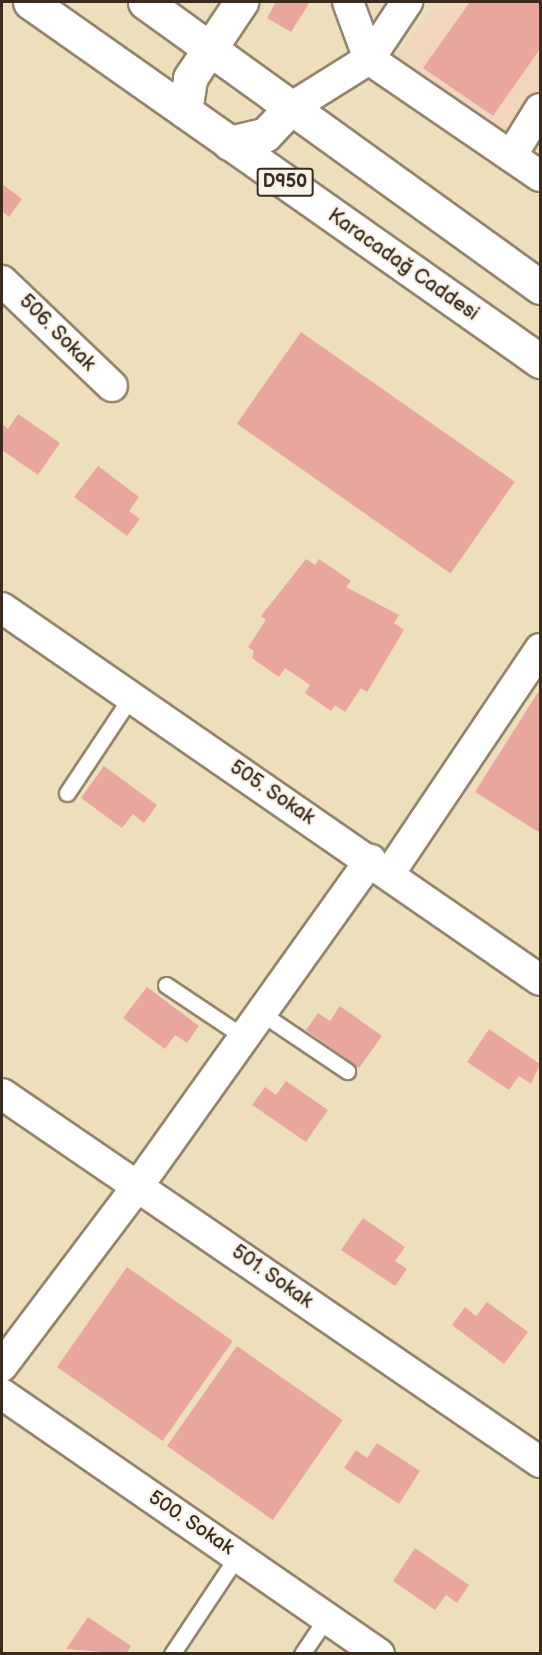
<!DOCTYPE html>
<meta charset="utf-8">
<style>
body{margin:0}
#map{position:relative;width:542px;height:1655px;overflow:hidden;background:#eedfbc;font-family:"Balsamiq Sans",sans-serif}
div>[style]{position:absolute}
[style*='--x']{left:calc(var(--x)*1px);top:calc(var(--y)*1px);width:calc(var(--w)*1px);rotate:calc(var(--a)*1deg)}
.built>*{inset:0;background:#f1d5bd}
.building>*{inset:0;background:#e9a69f;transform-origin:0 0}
.roads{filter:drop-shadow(2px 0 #94846d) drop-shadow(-2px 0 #94846d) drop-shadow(0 2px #94846d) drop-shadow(0 -2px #94846d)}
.service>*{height:15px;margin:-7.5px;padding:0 7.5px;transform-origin:7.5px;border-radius:7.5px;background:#fff}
.minor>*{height:30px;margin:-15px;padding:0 15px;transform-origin:15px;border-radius:15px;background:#fff}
.tertiary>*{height:33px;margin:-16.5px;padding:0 16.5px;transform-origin:16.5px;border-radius:16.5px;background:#fff}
.trunk>*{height:33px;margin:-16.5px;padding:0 16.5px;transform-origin:16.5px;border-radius:16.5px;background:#fff}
span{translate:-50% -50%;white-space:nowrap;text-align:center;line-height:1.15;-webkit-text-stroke:4.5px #f7f3e8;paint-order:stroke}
.shield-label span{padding:2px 4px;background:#f7f3e8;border:2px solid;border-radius:4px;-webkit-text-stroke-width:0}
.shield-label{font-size:18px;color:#3b2a1e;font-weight:700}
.street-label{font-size:20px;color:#3b2a1e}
.frame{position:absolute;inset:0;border:3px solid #3b2a1e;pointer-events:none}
</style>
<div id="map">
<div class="built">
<div style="clip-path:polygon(436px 2px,540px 2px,540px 193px,378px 80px)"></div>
</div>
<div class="building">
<div style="clip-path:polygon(276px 2px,310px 2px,291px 32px,267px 18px)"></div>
<div style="clip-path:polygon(470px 2px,540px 2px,540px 49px,493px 116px,423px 68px)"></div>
<div style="clip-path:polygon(2px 184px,22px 199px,9px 217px,2px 211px)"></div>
<div style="left:301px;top:332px;width:261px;height:112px;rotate:35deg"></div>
<div style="clip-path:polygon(18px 414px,60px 443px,38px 475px,2px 450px,2px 424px,8px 429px)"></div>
<div style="clip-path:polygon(98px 466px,139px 497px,129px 511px,140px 519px,127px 536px,74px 497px)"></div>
<div style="clip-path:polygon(306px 559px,315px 565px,319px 559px,351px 581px,346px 587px,399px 615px,394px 623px,404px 630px,367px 692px,361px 688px,345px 712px,335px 705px,331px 711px,305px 693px,310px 685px,285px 668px,279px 677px,252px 658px,254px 651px,248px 647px,266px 620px,261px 616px)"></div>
<div style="clip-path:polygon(540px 689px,540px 833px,475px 792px)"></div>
<div style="clip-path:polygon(104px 766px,157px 805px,144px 823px,133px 814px,122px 828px,81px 798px)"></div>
<div style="clip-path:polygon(147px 987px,199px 1026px,187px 1043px,175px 1035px,165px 1049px,123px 1018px)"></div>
<div style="clip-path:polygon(340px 1006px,382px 1036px,359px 1068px,306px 1030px,318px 1013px,330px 1021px)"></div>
<div style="clip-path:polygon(489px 1029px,540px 1064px,531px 1084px,519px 1076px,509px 1090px,467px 1062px)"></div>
<div style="clip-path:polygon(286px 1081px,328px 1110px,306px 1142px,252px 1105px,265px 1087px,276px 1095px)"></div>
<div style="clip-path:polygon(363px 1218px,405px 1247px,395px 1261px,407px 1269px,395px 1286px,341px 1250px)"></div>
<div style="left:127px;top:1267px;width:129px;height:122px;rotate:35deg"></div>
<div style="clip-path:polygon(487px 1302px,528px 1332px,504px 1364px,452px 1325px,465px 1307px,476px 1316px)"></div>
<div style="left:237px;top:1346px;width:129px;height:122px;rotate:35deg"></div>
<div style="clip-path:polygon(377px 1443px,420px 1471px,399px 1504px,344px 1468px,356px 1450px,367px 1458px)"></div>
<div style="clip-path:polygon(415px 1548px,469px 1585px,457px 1603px,446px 1595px,435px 1610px,393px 1581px)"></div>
<div style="clip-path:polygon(88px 1617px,131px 1646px,126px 1654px,66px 1649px)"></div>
</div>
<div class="roads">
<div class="service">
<div style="--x:67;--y:793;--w:114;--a:-56.4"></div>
<div style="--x:166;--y:985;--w:94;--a:33.7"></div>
<div style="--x:261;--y:1013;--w:104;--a:34"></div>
<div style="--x:172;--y:1654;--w:119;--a:-56.3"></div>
<div style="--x:302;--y:1654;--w:45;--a:-56"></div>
</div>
<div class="minor">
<div style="--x:348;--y:2;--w:61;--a:69.8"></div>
<div style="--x:369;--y:59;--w:207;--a:34.4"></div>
<div style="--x:289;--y:109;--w:94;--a:-32"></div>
<div style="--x:369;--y:59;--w:69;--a:-56.3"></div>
<div style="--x:511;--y:156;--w:55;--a:-58.3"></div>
<div style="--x:2;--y:281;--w:152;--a:43.7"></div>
<div style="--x:2;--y:608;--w:654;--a:34.66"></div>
<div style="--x:389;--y:874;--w:271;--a:-56.1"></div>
<div style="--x:2;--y:1094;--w:652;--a:34.37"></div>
<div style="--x:2;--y:1366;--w:229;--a:-53"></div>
<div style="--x:140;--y:1183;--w:397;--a:-54.5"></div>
<div style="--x:2;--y:1394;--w:458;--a:34.6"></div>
</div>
<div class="tertiary">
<div style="--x:185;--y:111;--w:33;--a:-81"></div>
<div style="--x:190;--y:78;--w:92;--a:-56.1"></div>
</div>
<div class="trunk">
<div style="--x:30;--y:2;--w:624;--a:35.14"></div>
<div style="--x:145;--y:2;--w:487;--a:35.8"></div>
<div style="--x:229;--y:143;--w:37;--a:-13"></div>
<div style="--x:265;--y:135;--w:35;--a:-47"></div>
</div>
</div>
<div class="shield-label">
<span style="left:285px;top:182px">D950</span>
</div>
<div class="street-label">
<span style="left:403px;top:265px;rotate:35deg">Karacadağ Caddesi</span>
<span style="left:57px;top:333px;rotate:45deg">506. Sokak</span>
<span style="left:272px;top:793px;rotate:34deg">505. Sokak</span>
<span style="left:272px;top:1277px;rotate:35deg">501. Sokak</span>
<span style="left:191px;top:1523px;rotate:34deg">500. Sokak</span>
</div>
<div class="frame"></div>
</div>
